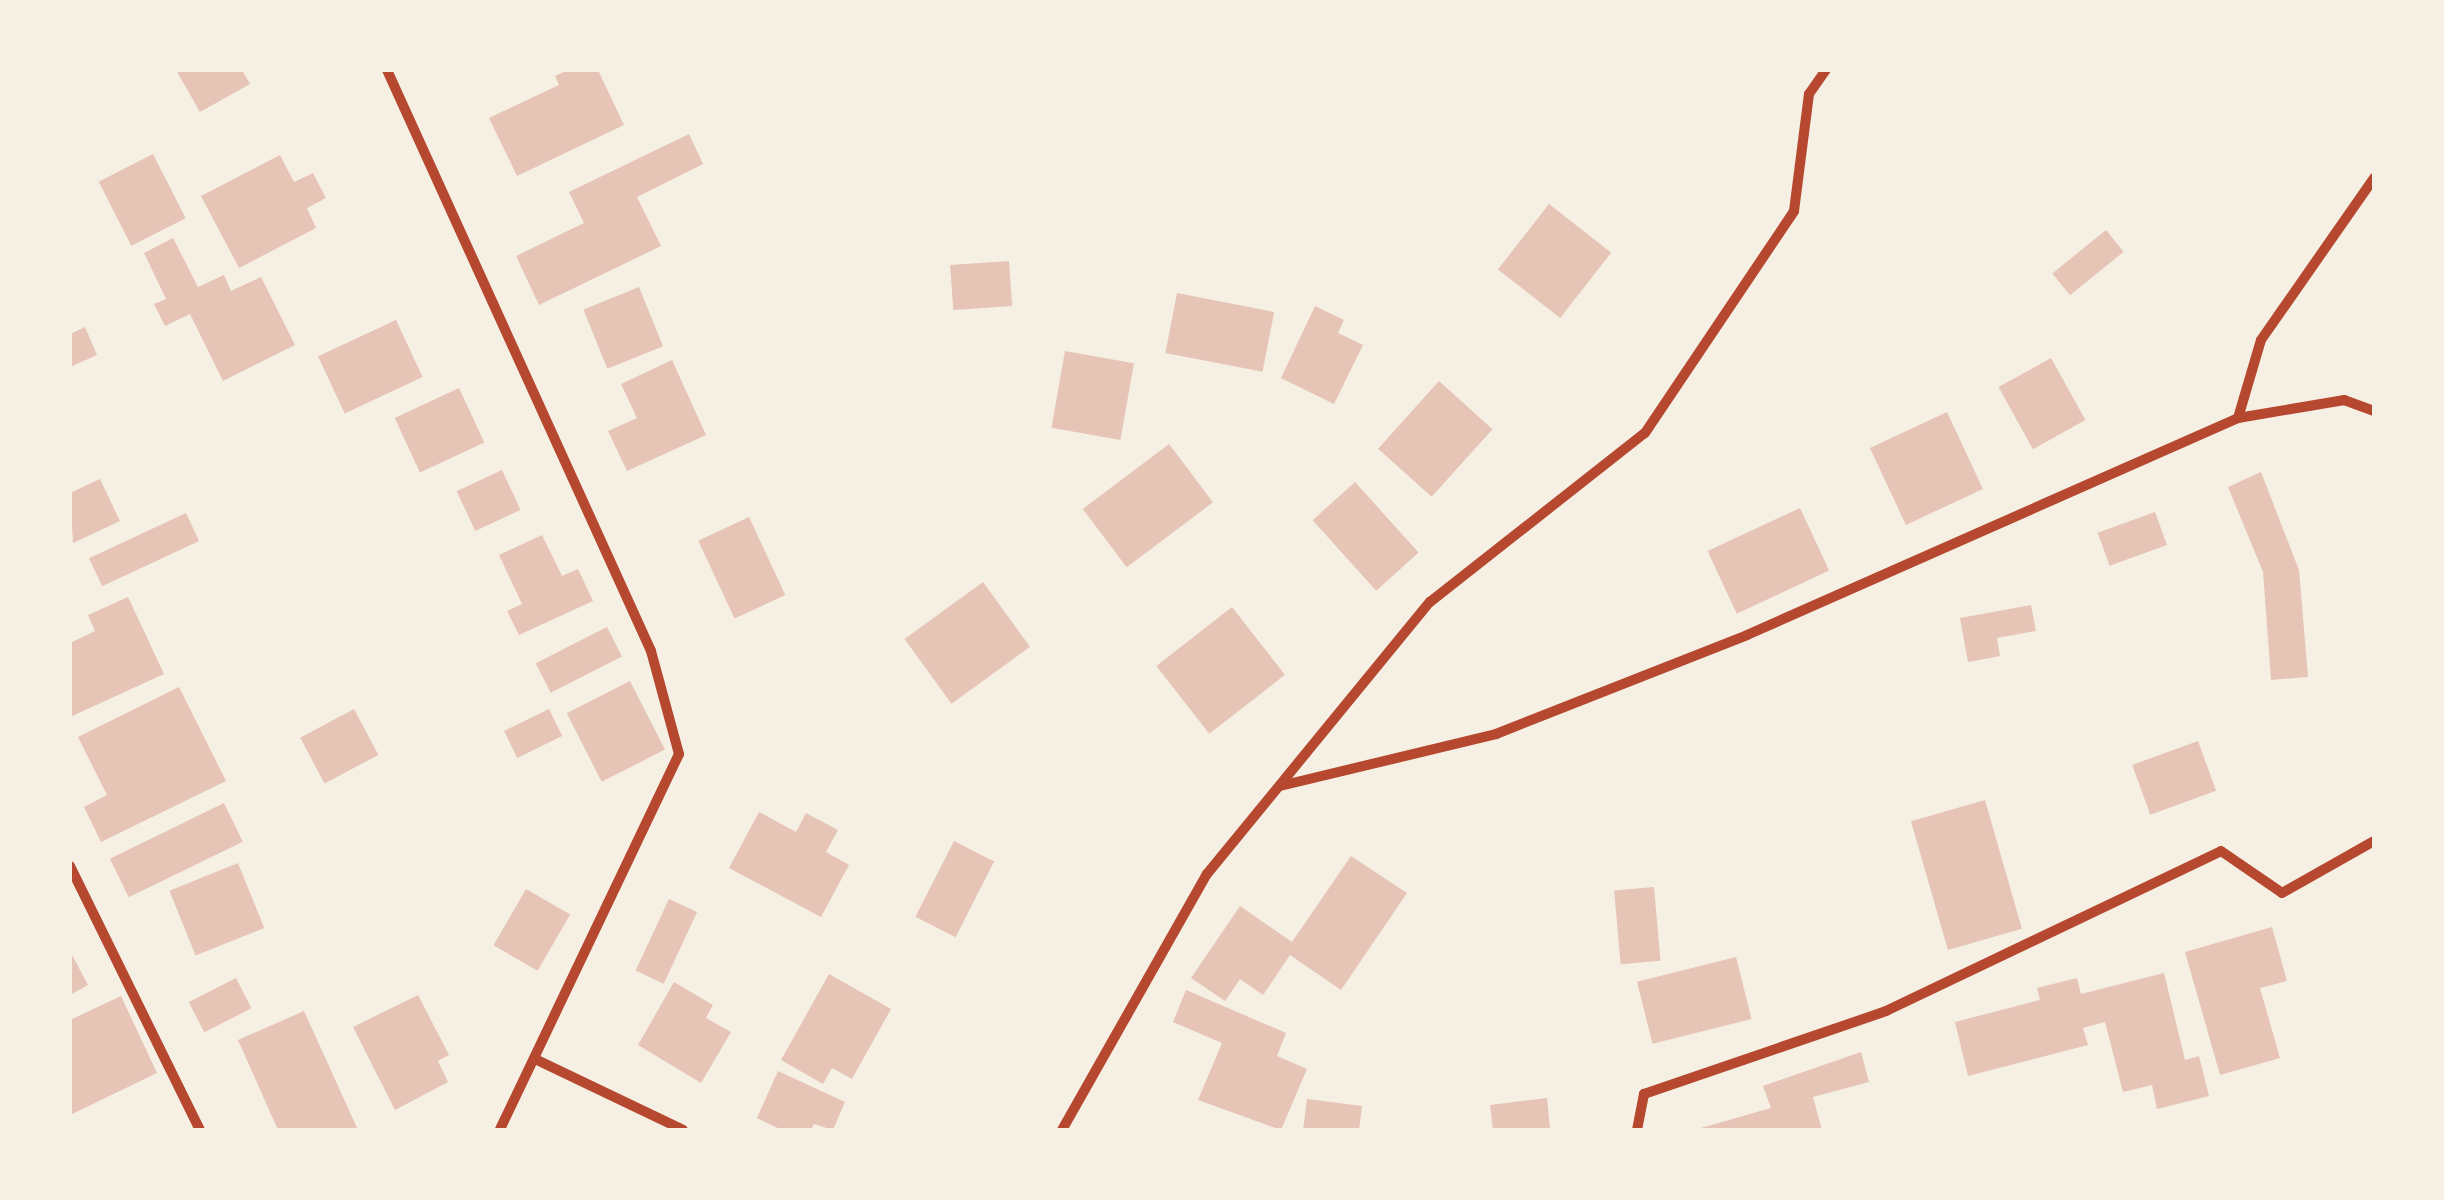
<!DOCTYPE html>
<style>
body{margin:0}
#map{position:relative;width:2444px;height:1200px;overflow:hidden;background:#f6efe4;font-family:"Source Sans 3",sans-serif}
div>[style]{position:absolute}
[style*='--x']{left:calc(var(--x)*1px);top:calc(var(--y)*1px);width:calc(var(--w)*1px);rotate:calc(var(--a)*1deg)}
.building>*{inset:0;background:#e6c5b7;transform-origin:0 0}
.minor>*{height:10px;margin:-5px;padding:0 5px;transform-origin:5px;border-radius:5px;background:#b5482f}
span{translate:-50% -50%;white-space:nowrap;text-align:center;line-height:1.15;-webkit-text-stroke:8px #f6efe4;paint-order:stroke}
.frame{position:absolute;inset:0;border:72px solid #f6efe4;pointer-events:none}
</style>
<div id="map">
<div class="building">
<div style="clip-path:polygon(176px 70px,242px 70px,250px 84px,200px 112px)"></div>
<div style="clip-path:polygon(568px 70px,598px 70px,624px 125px,517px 176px,489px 118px,559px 85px,555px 76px)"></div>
<div style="clip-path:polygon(689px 134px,703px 164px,637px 197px,661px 246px,539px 305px,516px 256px,584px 223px,569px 192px)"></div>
<div style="left:153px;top:154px;width:72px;height:61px;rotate:63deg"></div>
<div style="clip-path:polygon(280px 155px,294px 182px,313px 173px,326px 198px,307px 208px,316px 228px,239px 268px,201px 196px)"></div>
<div style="left:1549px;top:204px;width:79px;height:83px;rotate:38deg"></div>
<div style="left:2106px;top:230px;width:28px;height:69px;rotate:51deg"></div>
<div style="clip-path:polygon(173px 238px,198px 287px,224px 275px,231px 291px,261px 277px,295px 345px,223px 381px,190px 314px,165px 326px,154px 304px,166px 299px,144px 253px)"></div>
<div style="left:1009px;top:261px;width:45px;height:59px;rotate:86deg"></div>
<div style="left:639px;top:287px;width:64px;height:60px;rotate:68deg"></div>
<div style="left:1177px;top:293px;width:99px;height:61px;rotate:11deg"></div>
<div style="clip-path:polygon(1315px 306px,1344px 320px,1338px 333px,1363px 345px,1334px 404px,1281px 378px)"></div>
<div style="left:396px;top:320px;width:63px;height:86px;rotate:65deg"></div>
<div style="clip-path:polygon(85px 327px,97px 355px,70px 367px,70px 334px)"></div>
<div style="left:1065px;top:351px;width:70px;height:78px;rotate:10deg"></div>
<div style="left:2051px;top:358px;width:71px;height:60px;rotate:61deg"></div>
<div style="clip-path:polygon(672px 360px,706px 435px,627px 471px,608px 431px,637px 418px,621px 384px)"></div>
<div style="left:1439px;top:381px;width:72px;height:91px;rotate:42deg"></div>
<div style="left:459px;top:388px;width:60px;height:71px;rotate:65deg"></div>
<div style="left:1947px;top:412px;width:85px;height:85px;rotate:65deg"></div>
<div style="left:1169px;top:444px;width:73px;height:108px;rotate:53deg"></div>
<div style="left:502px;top:470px;width:44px;height:50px;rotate:65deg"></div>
<div style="clip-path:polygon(2261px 472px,2299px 570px,2308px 677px,2271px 680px,2263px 572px,2228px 487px)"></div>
<div style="clip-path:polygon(100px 479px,120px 521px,73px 543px,70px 493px)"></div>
<div style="left:1355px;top:482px;width:95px;height:57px;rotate:48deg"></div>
<div style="left:1800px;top:508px;width:69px;height:102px;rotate:65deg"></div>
<div style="left:2155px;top:512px;width:35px;height:61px;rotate:70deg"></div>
<div style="left:186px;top:513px;width:31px;height:107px;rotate:65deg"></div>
<div style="left:749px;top:517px;width:86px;height:56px;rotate:65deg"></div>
<div style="clip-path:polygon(542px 535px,562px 576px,578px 569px,593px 601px,519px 635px,507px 611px,522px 604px,499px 555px)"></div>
<div style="left:983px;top:582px;width:80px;height:97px;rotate:54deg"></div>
<div style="clip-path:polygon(128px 597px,164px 674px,70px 717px,70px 643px,95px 631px,88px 615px)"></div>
<div style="clip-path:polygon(2031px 605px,2036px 631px,1997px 638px,2000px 656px,1968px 662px,1960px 618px)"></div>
<div style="left:1232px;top:607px;width:86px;height:96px;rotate:52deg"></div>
<div style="left:607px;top:627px;width:33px;height:80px;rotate:63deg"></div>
<div style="left:630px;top:681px;width:77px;height:71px;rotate:63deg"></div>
<div style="clip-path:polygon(179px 687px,226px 781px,101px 842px,84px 807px,107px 795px,78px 737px)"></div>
<div style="left:354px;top:709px;width:52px;height:61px;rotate:62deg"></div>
<div style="left:549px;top:709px;width:30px;height:50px;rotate:64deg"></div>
<div style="left:2198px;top:741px;width:53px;height:70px;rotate:70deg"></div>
<div style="left:1985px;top:800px;width:134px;height:77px;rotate:74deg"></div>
<div style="left:224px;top:803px;width:43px;height:127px;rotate:64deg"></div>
<div style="clip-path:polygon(759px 812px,796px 832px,806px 813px,838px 830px,826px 852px,849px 865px,821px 917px,729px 868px)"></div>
<div style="left:954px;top:841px;width:45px;height:85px;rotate:27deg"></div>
<div style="clip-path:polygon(1351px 856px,1407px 893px,1341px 990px,1290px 955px,1263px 995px,1240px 979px,1225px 1001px,1191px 978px,1240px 906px,1292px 942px)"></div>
<div style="left:238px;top:863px;width:70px;height:74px;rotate:68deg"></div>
<div style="left:1654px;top:887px;width:74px;height:40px;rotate:85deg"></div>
<div style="left:526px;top:889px;width:51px;height:65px;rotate:30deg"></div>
<div style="left:669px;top:899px;width:31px;height:79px;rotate:25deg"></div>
<div style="clip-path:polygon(2272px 927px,2287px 981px,2260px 988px,2280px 1058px,2220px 1075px,2185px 952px)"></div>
<div style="clip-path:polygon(70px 951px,88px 985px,70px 995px)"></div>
<div style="left:1736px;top:957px;width:64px;height:102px;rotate:76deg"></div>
<div style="clip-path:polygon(2164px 973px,2185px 1060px,2199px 1056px,2209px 1096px,2157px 1109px,2152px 1085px,2123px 1092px,2105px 1022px,2083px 1028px,2088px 1045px,1968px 1076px,1955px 1022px,2040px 1000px,2037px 988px,2077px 978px,2081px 994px)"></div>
<div style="clip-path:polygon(829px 974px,891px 1009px,852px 1079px,832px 1068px,823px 1084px,781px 1060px)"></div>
<div style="left:236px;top:978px;width:34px;height:53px;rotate:63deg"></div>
<div style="clip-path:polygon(674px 982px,713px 1005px,706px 1018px,731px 1032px,701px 1083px,638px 1045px)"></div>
<div style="clip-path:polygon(1186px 990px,1286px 1033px,1277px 1056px,1307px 1069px,1281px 1130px,1198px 1100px,1222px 1043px,1173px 1022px)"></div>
<div style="clip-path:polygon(418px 995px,449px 1055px,438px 1061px,448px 1082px,395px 1110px,353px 1027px)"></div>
<div style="clip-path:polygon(121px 996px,157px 1073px,70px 1115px,70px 1020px)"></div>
<div style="clip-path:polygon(304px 1011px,358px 1130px,278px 1130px,238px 1040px)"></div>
<div style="clip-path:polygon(1861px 1052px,1869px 1082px,1813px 1097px,1822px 1130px,1694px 1130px,1771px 1108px,1763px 1086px)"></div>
<div style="clip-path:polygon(778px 1071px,845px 1102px,833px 1130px,814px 1124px,811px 1130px,782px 1130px,757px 1118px)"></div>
<div style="clip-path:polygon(1547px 1098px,1550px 1129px,1493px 1130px,1490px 1105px)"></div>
<div style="clip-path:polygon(1307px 1099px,1362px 1106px,1359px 1130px,1303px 1130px)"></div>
</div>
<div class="minor">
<div style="--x:387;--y:70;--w:638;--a:65.56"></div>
<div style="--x:651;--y:651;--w:107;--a:74.8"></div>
<div style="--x:679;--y:754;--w:416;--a:115.5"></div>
<div style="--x:2238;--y:418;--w:81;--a:-73.6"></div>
<div style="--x:2261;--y:340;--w:198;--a:-55.1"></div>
<div style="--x:1280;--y:786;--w:222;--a:-13.5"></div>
<div style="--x:1496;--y:734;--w:270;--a:-21.5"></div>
<div style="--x:1747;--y:635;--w:537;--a:-23.84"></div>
<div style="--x:2238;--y:418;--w:108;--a:-9.6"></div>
<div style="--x:2344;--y:400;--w:32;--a:20"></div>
<div style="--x:70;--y:866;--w:294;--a:63.8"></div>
<div style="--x:535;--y:1059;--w:164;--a:25.6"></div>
<div style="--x:1062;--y:1130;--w:294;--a:-60.5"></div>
<div style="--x:1207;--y:874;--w:352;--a:-50.7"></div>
<div style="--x:1430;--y:602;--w:273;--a:-38.2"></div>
<div style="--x:1645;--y:433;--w:267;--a:-56.1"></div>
<div style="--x:1794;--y:211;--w:118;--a:-82.7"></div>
<div style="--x:1809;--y:94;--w:29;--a:-55"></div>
<div style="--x:1637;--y:1130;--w:37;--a:-79"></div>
<div style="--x:1644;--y:1094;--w:256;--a:-18.9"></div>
<div style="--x:1886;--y:1011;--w:371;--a:-25.5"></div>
<div style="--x:2221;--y:851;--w:74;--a:34.5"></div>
<div style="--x:2282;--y:893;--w:106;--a:-29.5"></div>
</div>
<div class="frame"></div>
</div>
